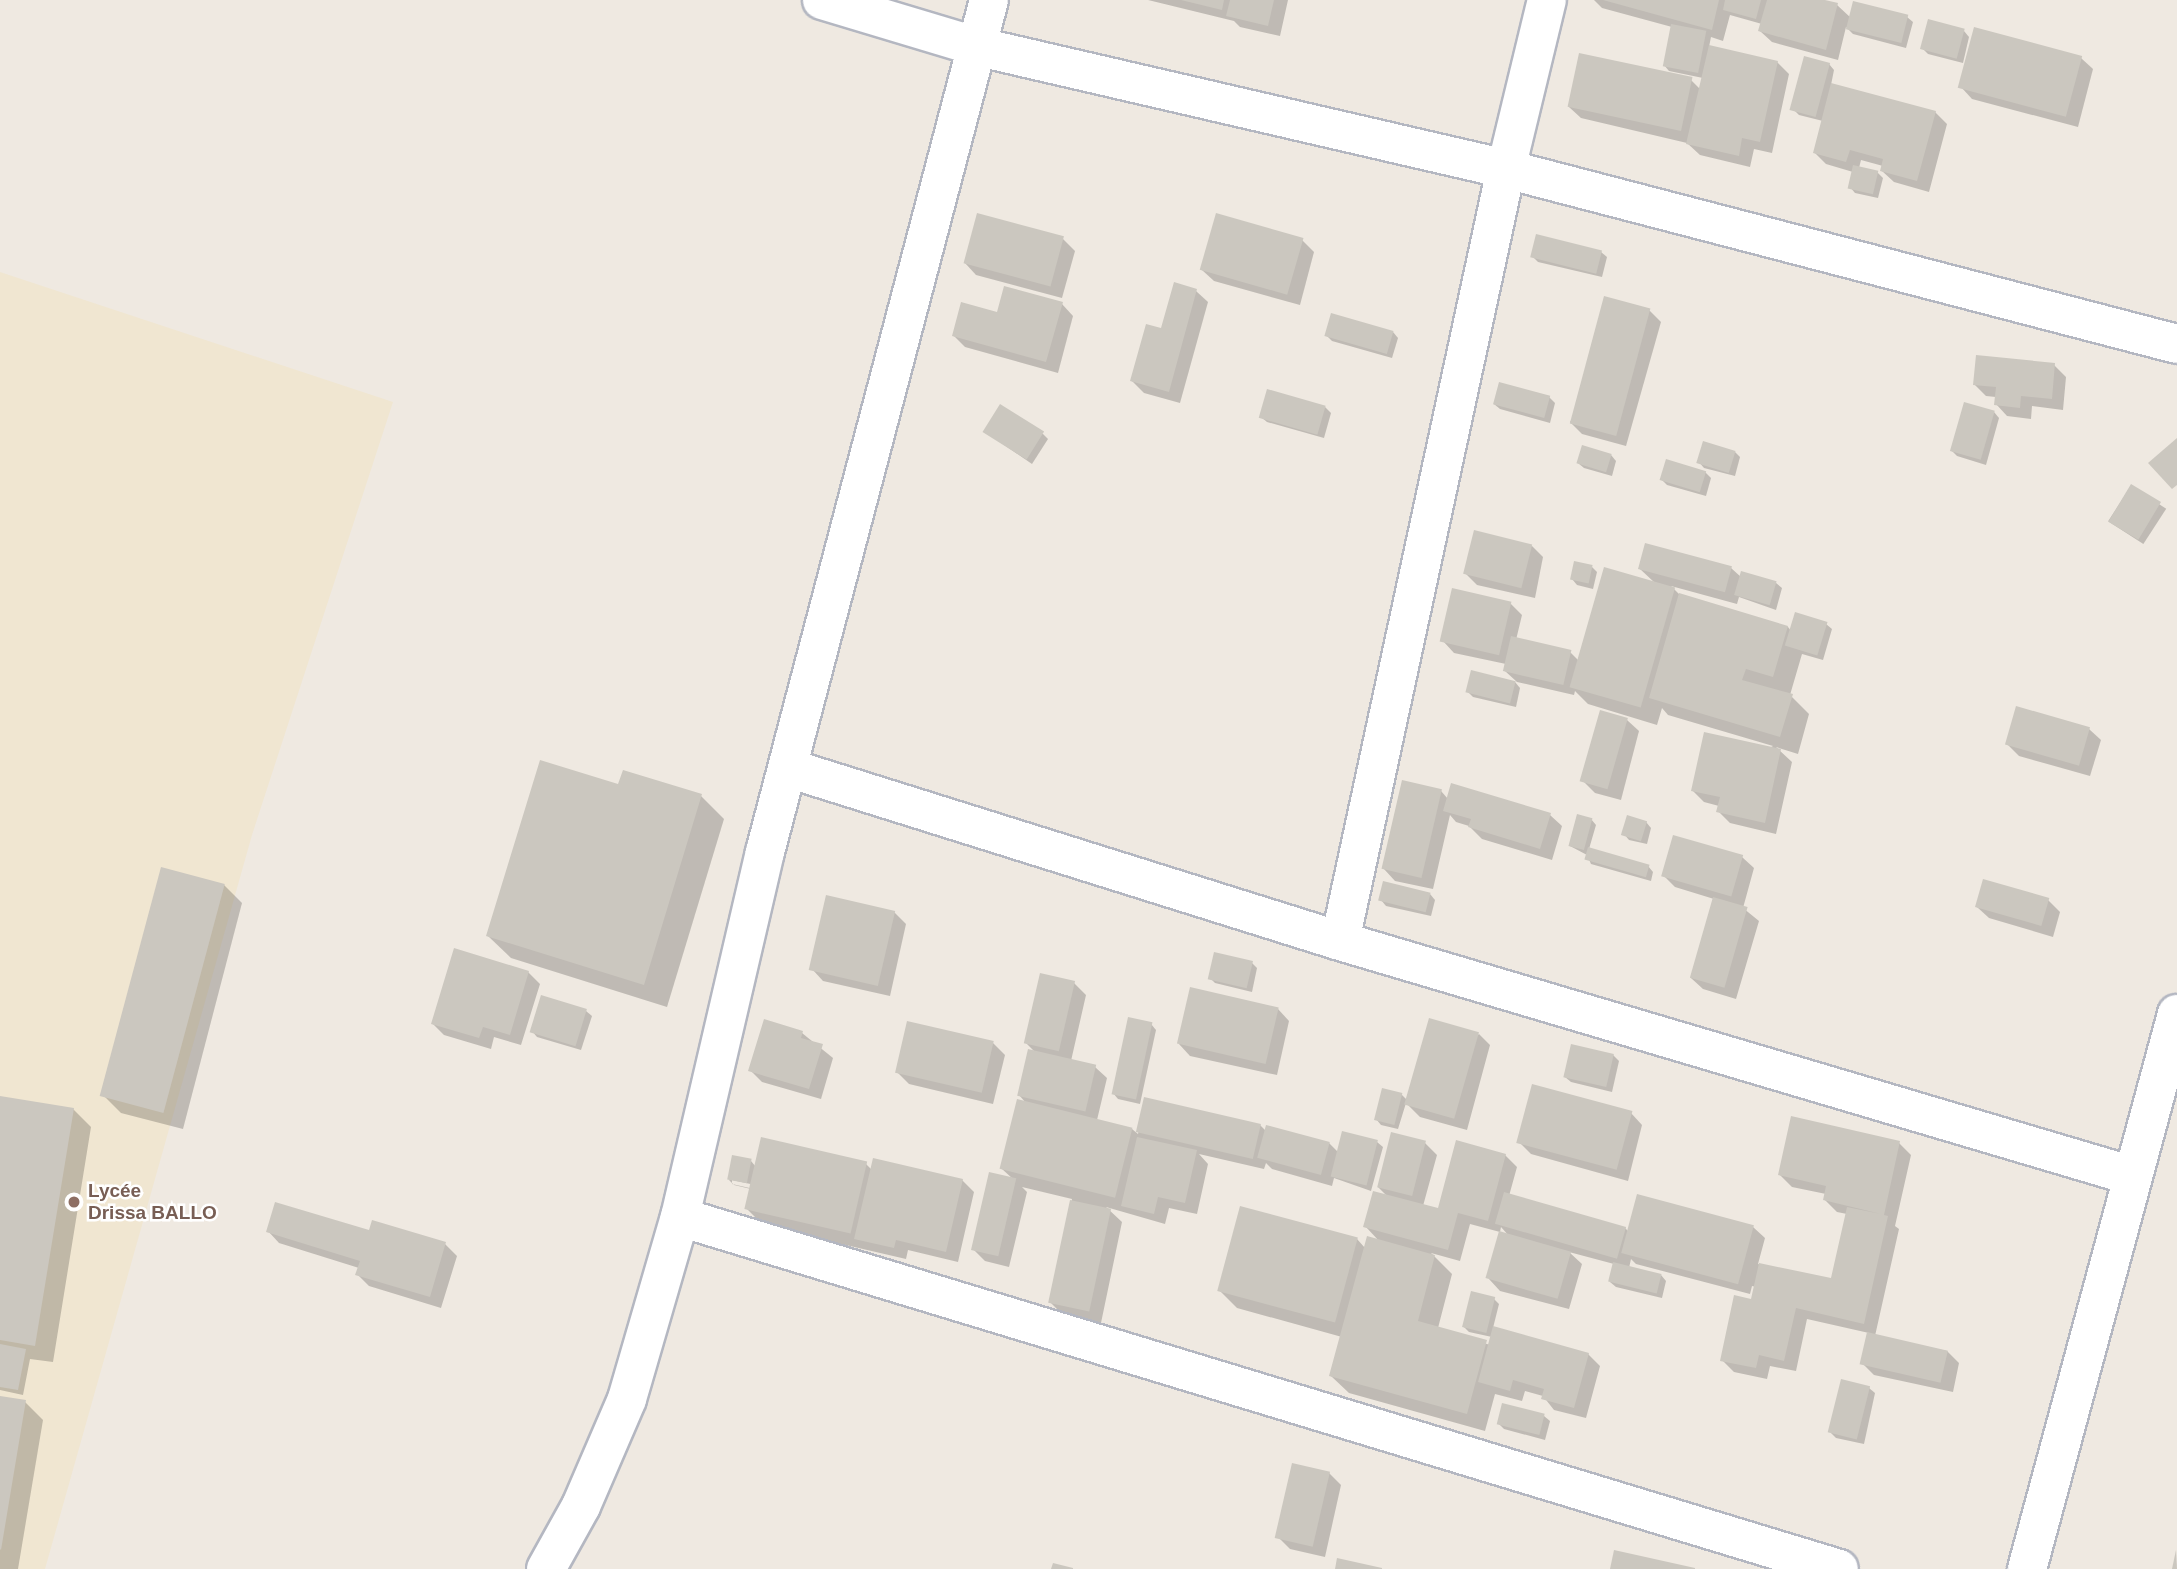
<!DOCTYPE html>
<meta charset="utf-8">
<style>
body{margin:0}
#map{position:relative;width:2177px;height:1569px;overflow:hidden;background:#efe9e1;font-family:Arial,sans-serif}
div>[style]{position:absolute}
[style*='--x']{left:calc(var(--x)*1px);top:calc(var(--y)*1px);width:calc(var(--w)*1px);rotate:calc(var(--a)*1deg)}
.education>*{inset:0;background:#f0e6d1}
.shadow>*{inset:0;background:#0003;transform-origin:0 0}
.building>*{inset:0;background:#cbc7bf;transform-origin:0 0}
.roads{filter:drop-shadow(2px 0 #b4b7c1) drop-shadow(-2px 0 #b4b7c1) drop-shadow(0 2px #b4b7c1) drop-shadow(0 -2px #b4b7c1)}
.minor>*{height:38px;margin:-19px;padding:0 19px;transform-origin:19px;border-radius:19px;background:#fff}
.dots>*{width:19px;height:19px;translate:-50% -50%;box-sizing:border-box;border:4px solid #fff;border-radius:50%}
span{translate:-50% -50%;white-space:nowrap;text-align:center;line-height:1.15;-webkit-text-stroke:5px #fff;paint-order:stroke}
.education-label{font-size:19px;color:#785e54;font-weight:700}
.left{translate:0 -50%;text-align:left}
</style>
<div id="map">
<div class="education">
<div style="clip-path:polygon(0 272px,393px 402px,252px 835px,45px 1569px,0 1569px)"></div>
</div>
<div class="shadow">
<div style="clip-path:polygon(1148px 0,1288px 0,1280px 36px,1240px 27px,1234px 21px)"></div>
<div style="clip-path:polygon(1594px 0,1818px 0,1837px 5px,1851px 18px,1907px 17px,1913px 22px,1906px 48px,1853px 34px,1846px 27px,1838px 60px,1772px 42px,1760px 31px,1762px 24px,1730px 15px,1723px 41px,1711px 37px,1709px 47px,1777px 62px,1789px 74px,1772px 153px,1754px 149px,1750px 167px,1700px 155px,1687px 143px,1581px 118px,1569px 107px,1691px 80px,1701px 90px,1703px 78px,1669px 71px,1664px 65px,1672px 27px,1602px 8px)"></div>
<div style="clip-path:polygon(1964px 31px,1969px 37px,1963px 63px,1928px 54px,1922px 48px)"></div>
<div style="clip-path:polygon(2081px 58px,2093px 69px,2078px 127px,1972px 99px,1961px 87px)"></div>
<div style="clip-path:polygon(1829px 64px,1834px 70px,1831px 85px,1935px 112px,1947px 124px,1929px 192px,1894px 182px,1882px 171px,1883px 166px,1861px 160px,1859px 168px,1877px 172px,1883px 178px,1878px 198px,1855px 193px,1850px 187px,1853px 172px,1826px 164px,1815px 153px,1823px 121px,1799px 115px,1794px 110px)"></div>
<div style="clip-path:polygon(1063px 239px,1075px 251px,1062px 298px,976px 275px,965px 263px)"></div>
<div style="clip-path:polygon(1302px 240px,1314px 252px,1300px 305px,1214px 281px,1202px 270px)"></div>
<div style="clip-path:polygon(1601px 252px,1607px 257px,1602px 277px,1538px 262px,1532px 256px)"></div>
<div style="clip-path:polygon(1196px 291px,1208px 302px,1180px 403px,1144px 393px,1132px 381px,1163px 330px)"></div>
<div style="clip-path:polygon(1062px 304px,1073px 316px,1058px 373px,965px 347px,954px 336px,998px 315px)"></div>
<div style="clip-path:polygon(1649px 310px,1661px 322px,1626px 446px,1582px 434px,1570px 422px)"></div>
<div style="clip-path:polygon(1393px 332px,1398px 338px,1392px 358px,1332px 341px,1327px 336px)"></div>
<div style="clip-path:polygon(2054px 365px,2066px 377px,2063px 410px,2032px 406px,2031px 419px,2007px 416px,1996px 404px,1996px 397px,1986px 396px,1974px 384px)"></div>
<div style="clip-path:polygon(1549px 397px,1555px 403px,1550px 423px,1500px 409px,1494px 404px)"></div>
<div style="clip-path:polygon(1325px 407px,1331px 413px,1324px 438px,1267px 422px,1261px 417px)"></div>
<div style="clip-path:polygon(1994px 412px,1999px 418px,1986px 465px,1957px 456px,1952px 451px)"></div>
<div style="clip-path:polygon(984px 431px,1043px 434px,1048px 439px,1032px 464px)"></div>
<div style="clip-path:polygon(1735px 452px,1740px 457px,1735px 476px,1704px 468px,1699px 462px)"></div>
<div style="clip-path:polygon(1611px 455px,1616px 461px,1612px 476px,1584px 468px,1578px 463px)"></div>
<div style="clip-path:polygon(1705px 472px,1711px 478px,1706px 496px,1667px 485px,1662px 480px)"></div>
<div style="left:2131px;top:486px;width:42px;height:42px;rotate:33deg"></div>
<div style="clip-path:polygon(1532px 546px,1543px 557px,1535px 598px,1477px 585px,1465px 573px)"></div>
<div style="clip-path:polygon(1592px 567px,1597px 572px,1593px 589px,1577px 585px,1572px 579px)"></div>
<div style="clip-path:polygon(1731px 568px,1741px 577px,1776px 583px,1782px 588px,1776px 610px,1739px 597px,1737px 604px,1671px 586px,1680px 595px,1788px 627px,1791px 631px,1826px 624px,1832px 629px,1823px 660px,1802px 654px,1790px 695px,1809px 714px,1798px 754px,1776px 747px,1792px 762px,1776px 834px,1730px 823px,1718px 811px,1719px 806px,1704px 802px,1693px 791px,1773px 746px,1668px 715px,1662px 708px,1657px 725px,1588px 704px,1575px 691px,1574px 695px,1517px 682px,1505px 671px,1506px 664px,1454px 653px,1443px 641px,1510px 603px,1522px 615px,1516px 640px,1570px 652px,1578px 660px,1655px 583px,1640px 569px)"></div>
<div style="clip-path:polygon(1515px 682px,1520px 688px,1516px 707px,1473px 697px,1468px 692px)"></div>
<div style="clip-path:polygon(1627px 720px,1639px 731px,1621px 800px,1595px 793px,1583px 781px)"></div>
<div style="clip-path:polygon(2089px 729px,2101px 740px,2090px 776px,2019px 756px,2007px 744px)"></div>
<div style="clip-path:polygon(619px 787px,701px 796px,724px 819px,667px 1007px,511px 958px,488px 936px)"></div>
<div style="clip-path:polygon(1441px 791px,1448px 799px,1550px 815px,1562px 826px,1552px 860px,1482px 839px,1469px 826px,1456px 822px,1450px 815px,1433px 889px,1395px 881px,1384px 869px)"></div>
<div style="clip-path:polygon(1591px 819px,1596px 825px,1589px 849px,1648px 866px,1653px 872px,1651px 881px,1591px 864px,1587px 855px,1570px 846px)"></div>
<div style="clip-path:polygon(1646px 822px,1651px 828px,1647px 844px,1629px 840px,1624px 834px)"></div>
<div style="clip-path:polygon(1742px 857px,1754px 868px,1743px 908px,1759px 921px,1736px 999px,1703px 989px,1691px 978px,1714px 899px,1675px 887px,1663px 875px)"></div>
<div style="clip-path:polygon(224px 885px,242px 903px,183px 1129px,121px 1113px,103px 1095px)"></div>
<div style="clip-path:polygon(1430px 894px,1435px 900px,1431px 916px,1386px 906px,1381px 900px)"></div>
<div style="clip-path:polygon(2048px 900px,2060px 912px,2053px 937px,1989px 918px,1977px 907px)"></div>
<div style="clip-path:polygon(894px 912px,906px 924px,890px 996px,823px 981px,812px 969px)"></div>
<div style="clip-path:polygon(1252px 963px,1257px 968px,1252px 992px,1215px 983px,1210px 978px)"></div>
<div style="clip-path:polygon(528px 972px,540px 984px,521px 1045px,494px 1037px,491px 1049px,444px 1035px,433px 1024px)"></div>
<div style="clip-path:polygon(1074px 983px,1086px 995px,1071px 1061px,1095px 1067px,1107px 1078px,1097px 1120px,1132px 1129px,1138px 1134px,1145px 1099px,1260px 1125px,1266px 1131px,1329px 1143px,1338px 1152px,1377px 1142px,1383px 1147px,1371px 1191px,1334px 1178px,1332px 1186px,1272px 1169px,1266px 1163px,1264px 1169px,1199px 1154px,1208px 1164px,1197px 1214px,1169px 1208px,1165px 1224px,1106px 1207px,1122px 1222px,1101px 1323px,1062px 1314px,1051px 1303px,1072px 1199px,1022px 1187px,1027px 1192px,1009px 1267px,985px 1261px,973px 1249px,1013px 1179px,1002px 1169px,1026px 1103px,1019px 1095px,1036px 1053px,1026px 1043px)"></div>
<div style="clip-path:polygon(1278px 1009px,1289px 1021px,1277px 1075px,1190px 1056px,1179px 1044px)"></div>
<div style="clip-path:polygon(586px 1011px,592px 1016px,581px 1050px,537px 1037px,532px 1031px)"></div>
<div style="clip-path:polygon(1151px 1024px,1156px 1030px,1140px 1104px,1118px 1099px,1113px 1093px)"></div>
<div style="clip-path:polygon(802px 1033px,833px 1058px,821px 1099px,762px 1082px,750px 1070px)"></div>
<div style="clip-path:polygon(1479px 1034px,1490px 1045px,1467px 1130px,1420px 1117px,1406px 1103px,1398px 1129px,1381px 1125px,1376px 1119px,1401px 1094px,1409px 1102px)"></div>
<div style="clip-path:polygon(993px 1043px,1005px 1055px,993px 1104px,909px 1084px,897px 1072px)"></div>
<div style="clip-path:polygon(1613px 1055px,1619px 1061px,1612px 1092px,1571px 1082px,1565px 1077px)"></div>
<div style="clip-path:polygon(0 1097px,73px 1109px,91px 1127px,53px 1362px,30px 1359px,23px 1395px,0 1390px)"></div>
<div style="clip-path:polygon(1631px 1113px,1642px 1125px,1628px 1181px,1531px 1154px,1519px 1142px)"></div>
<div style="clip-path:polygon(1425px 1143px,1437px 1155px,1423px 1206px,1439px 1210px,1505px 1155px,1517px 1167px,1509px 1196px,1625px 1228px,1629px 1232px,1753px 1227px,1765px 1238px,1758px 1264px,1832px 1281px,1847px 1214px,1837px 1212px,1825px 1200px,1826px 1194px,1792px 1187px,1780px 1175px,1899px 1143px,1911px 1155px,1895px 1226px,1899px 1229px,1875px 1336px,1947px 1351px,1959px 1363px,1953px 1392px,1874px 1375px,1862px 1363px,1869px 1333px,1807px 1319px,1796px 1371px,1770px 1366px,1767px 1379px,1734px 1372px,1722px 1360px,1752px 1301px,1756px 1287px,1752px 1286px,1750px 1294px,1636px 1264px,1631px 1259px,1629px 1268px,1661px 1275px,1666px 1281px,1662px 1298px,1616px 1287px,1610px 1282px,1614px 1264px,1569px 1252px,1582px 1264px,1569px 1309px,1500px 1291px,1489px 1279px,1509px 1236px,1501px 1227px,1500px 1232px,1470px 1224px,1460px 1261px,1431px 1253px,1452px 1274px,1438px 1328px,1490px 1345px,1492px 1337px,1469px 1332px,1463px 1326px,1494px 1299px,1499px 1304px,1493px 1328px,1588px 1354px,1600px 1366px,1586px 1418px,1554px 1410px,1543px 1396px,1525px 1391px,1522px 1401px,1495px 1394px,1485px 1431px,1349px 1393px,1331px 1376px,1342px 1337px,1237px 1308px,1219px 1290px,1357px 1239px,1365px 1248px,1380px 1242px,1365px 1226px,1388px 1197px,1378px 1187px)"></div>
<div style="clip-path:polygon(evenodd,751px 1161px,756px 1167px,866px 1164px,872px 1170px,962px 1180px,974px 1192px,958px 1262px,908px 1250px,906px 1259px,764px 1226px,747px 1209px,751px 1189px,734px 1185px,729px 1180px,751px 1161px,732px 1180px,755px 1185px,754px 1189px,732px 1184px,732px 1180px)"></div>
<div style="clip-path:polygon(268px 1231px,370px 1233px,445px 1244px,457px 1256px,441px 1308px,369px 1286px,357px 1274px,359px 1268px,279px 1243px)"></div>
<div style="clip-path:polygon(1869px 1388px,1875px 1393px,1864px 1444px,1836px 1438px,1831px 1433px)"></div>
<div style="clip-path:polygon(0 1398px,25px 1402px,43px 1420px,18px 1569px,0 1569px)"></div>
<div style="clip-path:polygon(1544px 1416px,1550px 1421px,1545px 1440px,1504px 1429px,1499px 1424px)"></div>
<div style="clip-path:polygon(1329px 1473px,1341px 1485px,1325px 1557px,1290px 1549px,1278px 1537px)"></div>
</div>
<div class="building">
<div style="clip-path:polygon(1181px 0,1224px 0,1222px 10px)"></div>
<div style="clip-path:polygon(1230px 0,1274px 0,1268px 26px,1226px 16px)"></div>
<div style="clip-path:polygon(1603px 0,1719px 0,1712px 30px)"></div>
<div style="clip-path:polygon(1725px 0,1761px 0,1756px 19px,1723px 10px)"></div>
<div style="clip-path:polygon(1767px 0,1825px 0,1838px 3px,1826px 50px,1758px 31px)"></div>
<div style="left:1853px;top:1px;width:57px;height:29px;rotate:14deg"></div>
<div style="left:1928px;top:19px;width:38px;height:31px;rotate:15deg"></div>
<div style="left:1671px;top:24px;width:36px;height:43px;rotate:11deg"></div>
<div style="left:1974px;top:27px;width:112px;height:63px;rotate:15deg"></div>
<div style="clip-path:polygon(1709px 45px,1778px 61px,1760px 142px,1742px 138px,1739px 156px,1686px 144px)"></div>
<div style="left:1579px;top:53px;width:116px;height:55px;rotate:12deg"></div>
<div style="left:1804px;top:56px;width:27px;height:56px;rotate:15deg"></div>
<div style="clip-path:polygon(1831px 83px,1936px 111px,1917px 181px,1880px 171px,1883px 159px,1850px 150px,1846px 162px,1813px 153px)"></div>
<div style="left:1853px;top:165px;width:26px;height:24px;rotate:13deg"></div>
<div style="left:977px;top:213px;width:90px;height:52px;rotate:15deg"></div>
<div style="left:1216px;top:213px;width:91px;height:59px;rotate:16deg"></div>
<div style="left:1536px;top:234px;width:68px;height:24px;rotate:14deg"></div>
<div style="clip-path:polygon(1174px 282px,1197px 289px,1169px 392px,1130px 381px,1146px 324px,1161px 328px)"></div>
<div style="clip-path:polygon(1004px 286px,1063px 302px,1046px 362px,952px 336px,961px 302px,997px 312px)"></div>
<div style="left:1604px;top:296px;width:48px;height:132px;rotate:15deg"></div>
<div style="left:1331px;top:313px;width:65px;height:24px;rotate:16deg"></div>
<div style="clip-path:polygon(1976px 355px,2055px 363px,2052px 399px,2021px 396px,2020px 408px,1994px 405px,1996px 387px,1973px 385px)"></div>
<div style="left:1499px;top:382px;width:53px;height:23px;rotate:15deg"></div>
<div style="left:1267px;top:389px;width:61px;height:30px;rotate:16deg"></div>
<div style="left:1964px;top:402px;width:32px;height:51px;rotate:16deg"></div>
<div style="left:1000px;top:404px;width:52px;height:33px;rotate:32deg"></div>
<div style="clip-path:polygon(2177px 438px,2177px 485px,2172px 489px,2148px 463px)"></div>
<div style="left:1703px;top:441px;width:34px;height:23px;rotate:17deg"></div>
<div style="left:1582px;top:445px;width:31px;height:19px;rotate:17deg"></div>
<div style="left:1666px;top:459px;width:42px;height:22px;rotate:17deg"></div>
<div style="left:2131px;top:484px;width:35px;height:44px;rotate:31deg"></div>
<div style="left:1474px;top:530px;width:60px;height:45px;rotate:14deg"></div>
<div style="left:1645px;top:543px;width:90px;height:27px;rotate:15deg"></div>
<div style="left:1574px;top:561px;width:19px;height:19px;rotate:12deg"></div>
<div style="left:1604px;top:567px;width:74px;height:125px;rotate:16deg"></div>
<div style="left:1741px;top:571px;width:37px;height:25px;rotate:16deg"></div>
<div style="left:1452px;top:588px;width:61px;height:55px;rotate:13deg"></div>
<div style="clip-path:polygon(1679px 593px,1788px 626px,1773px 677px,1746px 669px,1742px 680px,1793px 694px,1780px 737px,1649px 698px)"></div>
<div style="left:1795px;top:612px;width:34px;height:35px;rotate:17deg"></div>
<div style="left:1511px;top:636px;width:62px;height:36px;rotate:13deg"></div>
<div style="left:1471px;top:670px;width:46px;height:23px;rotate:14deg"></div>
<div style="left:2016px;top:706px;width:77px;height:40px;rotate:16deg"></div>
<div style="left:1600px;top:710px;width:29px;height:74px;rotate:16deg"></div>
<div style="clip-path:polygon(1704px 732px,1781px 749px,1765px 823px,1716px 812px,1720px 797px,1691px 791px)"></div>
<div style="clip-path:polygon(540px 760px,618px 784px,623px 770px,702px 794px,644px 985px,486px 936px)"></div>
<div style="left:1402px;top:780px;width:41px;height:91px;rotate:13deg"></div>
<div style="clip-path:polygon(1451px 783px,1551px 813px,1540px 849px,1468px 827px,1471px 819px,1443px 811px)"></div>
<div style="left:1577px;top:814px;width:16px;height:33px;rotate:15deg"></div>
<div style="left:1627px;top:815px;width:21px;height:21px;rotate:17deg"></div>
<div style="left:1673px;top:835px;width:73px;height:43px;rotate:16deg"></div>
<div style="left:1588px;top:847px;width:64px;height:13px;rotate:16deg"></div>
<div style="left:161px;top:867px;width:66px;height:237px;rotate:15deg"></div>
<div style="left:1983px;top:879px;width:69px;height:29px;rotate:16deg"></div>
<div style="left:1383px;top:881px;width:49px;height:20px;rotate:14deg"></div>
<div style="left:826px;top:895px;width:71px;height:77px;rotate:13deg"></div>
<div style="left:1713px;top:897px;width:36px;height:84px;rotate:16deg"></div>
<div style="clip-path:polygon(454px 948px,529px 971px,510px 1035px,483px 1027px,479px 1038px,431px 1024px)"></div>
<div style="left:1214px;top:952px;width:40px;height:28px;rotate:13deg"></div>
<div style="left:1040px;top:973px;width:36px;height:72px;rotate:13deg"></div>
<div style="left:1190px;top:987px;width:91px;height:58px;rotate:13deg"></div>
<div style="left:541px;top:995px;width:48px;height:39px;rotate:17deg"></div>
<div style="left:1128px;top:1017px;width:25px;height:79px;rotate:12deg"></div>
<div style="left:1429px;top:1018px;width:52px;height:90px;rotate:16deg"></div>
<div style="clip-path:polygon(764px 1019px,803px 1031px,801px 1038px,823px 1044px,809px 1089px,748px 1071px)"></div>
<div style="left:907px;top:1021px;width:89px;height:53px;rotate:13deg"></div>
<div style="left:1571px;top:1044px;width:44px;height:34px;rotate:13deg"></div>
<div style="left:1028px;top:1049px;width:70px;height:48px;rotate:13deg"></div>
<div style="left:1532px;top:1084px;width:104px;height:61px;rotate:15deg"></div>
<div style="left:1382px;top:1088px;width:21px;height:33px;rotate:14deg"></div>
<div style="clip-path:polygon(0 1096px,74px 1108px,35px 1346px,0 1340px)"></div>
<div style="left:1144px;top:1097px;width:120px;height:36px;rotate:13deg"></div>
<div style="left:1017px;top:1099px;width:119px;height:72px;rotate:14deg"></div>
<div style="clip-path:polygon(1791px 1116px,1900px 1141px,1884px 1215px,1888px 1216px,1864px 1324px,1796px 1308px,1784px 1361px,1759px 1355px,1756px 1368px,1720px 1361px,1734px 1295px,1751px 1299px,1759px 1263px,1831px 1278px,1847px 1207px,1881px 1214px,1823px 1200px,1826px 1186px,1778px 1175px)"></div>
<div style="left:1266px;top:1125px;width:66px;height:34px;rotate:15deg"></div>
<div style="left:1342px;top:1131px;width:37px;height:47px;rotate:14deg"></div>
<div style="left:1391px;top:1132px;width:36px;height:57px;rotate:14deg"></div>
<div style="left:761px;top:1137px;width:109px;height:74px;rotate:13deg"></div>
<div style="clip-path:polygon(1137px 1137px,1197px 1150px,1185px 1203px,1158px 1197px,1154px 1214px,1121px 1206px)"></div>
<div style="clip-path:polygon(1456px 1140px,1506px 1154px,1488px 1221px,1458px 1213px,1448px 1250px,1363px 1227px,1373px 1191px,1438px 1208px)"></div>
<div style="left:732px;top:1155px;width:20px;height:25px;rotate:11deg"></div>
<div style="clip-path:polygon(873px 1158px,963px 1179px,946px 1252px,896px 1240px,894px 1248px,854px 1239px)"></div>
<div style="left:989px;top:1172px;width:28px;height:80px;rotate:13deg"></div>
<div style="left:1504px;top:1192px;width:127px;height:33px;rotate:16deg"></div>
<div style="left:1637px;top:1194px;width:121px;height:61px;rotate:15deg"></div>
<div style="left:1070px;top:1200px;width:42px;height:105px;rotate:12deg"></div>
<div style="clip-path:polygon(275px 1202px,369px 1230px,372px 1220px,446px 1242px,430px 1297px,355px 1275px,360px 1261px,266px 1232px)"></div>
<div style="left:1240px;top:1206px;width:122px;height:88px;rotate:15deg"></div>
<div style="left:1499px;top:1231px;width:75px;height:49px;rotate:16deg"></div>
<div style="clip-path:polygon(1367px 1236px,1435px 1255px,1418px 1321px,1487px 1340px,1467px 1414px,1329px 1376px)"></div>
<div style="left:1613px;top:1262px;width:50px;height:20px;rotate:14deg"></div>
<div style="left:1471px;top:1291px;width:25px;height:37px;rotate:14deg"></div>
<div style="clip-path:polygon(1493px 1326px,1589px 1353px,1574px 1408px,1541px 1399px,1544px 1389px,1513px 1380px,1510px 1391px,1478px 1382px)"></div>
<div style="left:1867px;top:1332px;width:83px;height:33px;rotate:13deg"></div>
<div style="clip-path:polygon(0 1344px,26px 1349px,18px 1390px,0 1387px)"></div>
<div style="left:1841px;top:1379px;width:30px;height:55px;rotate:14deg"></div>
<div style="clip-path:polygon(0 1396px,26px 1400px,1px 1550px,0 1549px)"></div>
<div style="left:1502px;top:1403px;width:44px;height:22px;rotate:14deg"></div>
<div style="left:1292px;top:1463px;width:39px;height:77px;rotate:13deg"></div>
<div style="clip-path:polygon(1614px 1550px,1695px 1568px,1695px 1569px,1610px 1569px)"></div>
<div style="clip-path:polygon(2176px 1550px,2177px 1569px,2172px 1569px)"></div>
<div style="clip-path:polygon(1337px 1558px,1382px 1568px,1382px 1569px,1335px 1569px)"></div>
<div style="clip-path:polygon(1053px 1563px,1073px 1568px,1073px 1569px,1051px 1569px)"></div>
</div>
<div class="roads">
<div class="minor">
<div style="--x:822;--y:0;--w:160;--a:16.7"></div>
<div style="--x:975;--y:46;--w:545;--a:13.04"></div>
<div style="--x:1506;--y:169;--w:693;--a:14.62"></div>
<div style="--x:788;--y:768;--w:578;--a:17.4"></div>
<div style="--x:1340;--y:941;--w:827;--a:16.51"></div>
<div style="--x:1340;--y:941;--w:790;--a:-77.86"></div>
<div style="--x:1506;--y:169;--w:174;--a:-76.4"></div>
<div style="--x:680;--y:1217;--w:1211;--a:16.89"></div>
<div style="--x:546;--y:1569;--w:72;--a:-60.9"></div>
<div style="--x:581;--y:1506;--w:116;--a:-66.7"></div>
<div style="--x:627;--y:1399;--w:190;--a:-73.8"></div>
<div style="--x:680;--y:1217;--w:375;--a:-76.9"></div>
<div style="--x:765;--y:852;--w:881;--a:-75.27"></div>
<div style="--x:2027;--y:1569;--w:575;--a:-74.88"></div>
</div>
</div>
<div class="dots">
<div style="left:74px;top:1202px;background:#8d6e63"></div>
</div>
<div class="education-label">
<span class="left" style="left:88px;top:1202px">Lycée<br>Drissa BALLO</span>
</div>
</div>
